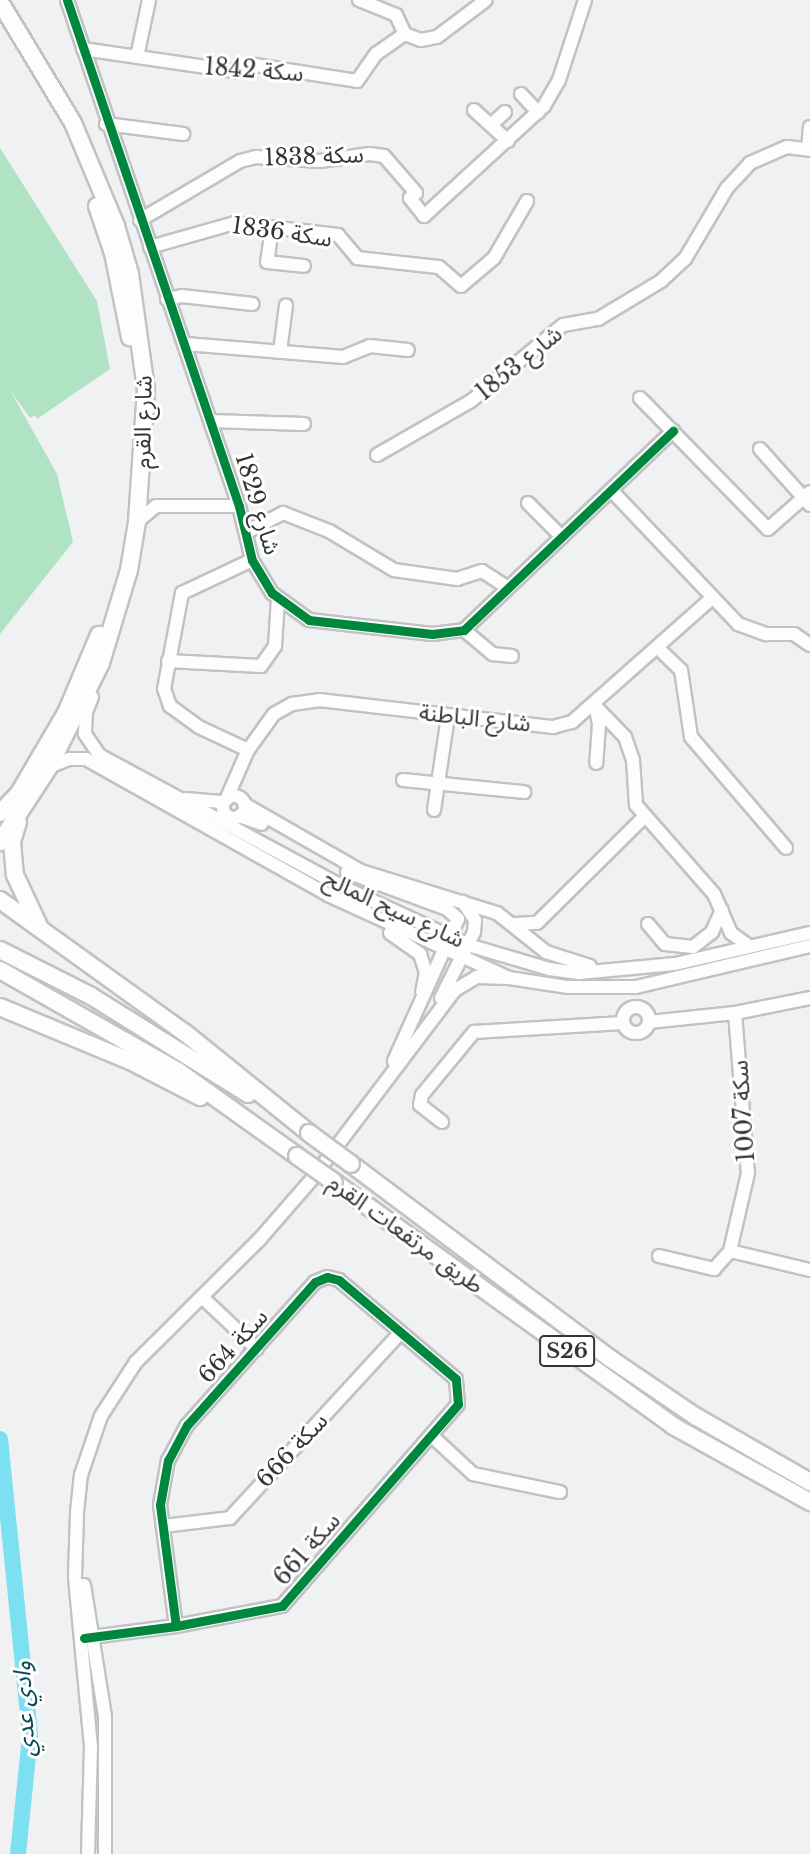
<!DOCTYPE html>
<meta charset="utf-8">
<style>
body{margin:0}
#map{position:relative;width:810px;height:1854px;overflow:hidden;background:#eff1f3;font-family:"Libre Baskerville","Noto Sans Arabic",serif}
div>[style]{position:absolute}
[style*='--x']{left:calc(var(--x)*1px);top:calc(var(--y)*1px);width:calc(var(--w)*1px);rotate:calc(var(--a)*1deg)}
.green>*{inset:0;background:#b0e2c4}
.river>*{height:16px;margin:-8px;padding:0 8px;transform-origin:8px;border-radius:8px;background:#7ce0f2}
.roads{filter:drop-shadow(2px 0 #c1c2c3) drop-shadow(-2px 0 #c1c2c3) drop-shadow(0 2px #c1c2c3) drop-shadow(0 -2px #c1c2c3)}
.minor>*{height:12px;margin:-6px;padding:0 6px;transform-origin:6px;border-radius:6px;background:#fdfdfd}
.minor>.ring{margin:-6px;padding:0;box-sizing:content-box;background:none;border:12px solid #fdfdfd;border-radius:50%}
.major>*{height:16px;margin:-8px;padding:0 8px;transform-origin:8px;border-radius:8px;background:#fdfdfd}
.bridges{filter:drop-shadow(2px 0 #c1c2c3) drop-shadow(-2px 0 #c1c2c3) drop-shadow(0 2px #c1c2c3) drop-shadow(0 -2px #c1c2c3)}
.major-bridge>*{height:16px;margin:-8px;padding:0 8px;transform-origin:8px;border-radius:8px;background:#fdfdfd}
.cycleway>*{height:9px;margin:-4.5px;padding:0 4.5px;transform-origin:4.5px;border-radius:4.5px;background:#00873e}
span{translate:-50% -50%;white-space:nowrap;text-align:center;line-height:1.15;-webkit-text-stroke:6px #fff;paint-order:stroke}
.shield-label span{padding:2px 5px;background:#fff;border:2px solid;border-radius:5px;-webkit-text-stroke-width:0}
.shield-label{font-size:21px;color:#333435;font-weight:700}
.street-label{font-size:23px;color:#333435}
.water-label{font-size:24px;color:#0b4a54;font-style:italic}
</style>
<div id="map">
<div class="green">
<div style="clip-path:polygon(0 148px,97px 301px,110px 369px,37px 419px,35px 415px,30px 418px,10px 390px,57px 474px,73px 542px,0 634px)"></div>
</div>
<div class="river">
<div style="--x:0;--y:1439;--w:299;--a:84.2"></div>
<div style="--x:30;--y:1736;--w:119;--a:95.8"></div>
</div>
<div class="roads">
<div class="minor">
<div style="--x:67;--y:0;--w:534;--a:71.23"></div>
<div style="--x:239;--y:506;--w:56;--a:76.5"></div>
<div style="--x:252;--y:560;--w:39;--a:59"></div>
<div style="--x:272;--y:593;--w:46;--a:36.1"></div>
<div style="--x:309;--y:620;--w:124;--a:6.5"></div>
<div style="--x:432;--y:634;--w:32;--a:-7"></div>
<div style="--x:464;--y:630;--w:289;--a:-43.6"></div>
<div style="--x:359;--y:0;--w:40;--a:22"></div>
<div style="--x:396;--y:15;--w:21;--a:65"></div>
<div style="--x:405;--y:34;--w:17;--a:21"></div>
<div style="--x:421;--y:40;--w:16;--a:-11"></div>
<div style="--x:437;--y:37;--w:61;--a:-37.1"></div>
<div style="--x:83;--y:49;--w:159;--a:8.3"></div>
<div style="--x:240;--y:72;--w:17;--a:-25"></div>
<div style="--x:255;--y:65;--w:103;--a:8.9"></div>
<div style="--x:357;--y:81;--w:33;--a:-55"></div>
<div style="--x:376;--y:54;--w:35;--a:-35"></div>
<div style="--x:137;--y:57;--w:58;--a:-78.1"></div>
<div style="--x:521;--y:94;--w:25;--a:47"></div>
<div style="--x:474;--y:110;--w:46;--a:42.4"></div>
<div style="--x:106;--y:124;--w:78;--a:7.4"></div>
<div style="--x:491;--y:125;--w:19;--a:-43"></div>
<div style="--x:808;--y:149;--w:22;--a:-85"></div>
<div style="--x:140;--y:220;--w:116;--a:-30.5"></div>
<div style="--x:240;--y:161;--w:16;--a:-14"></div>
<div style="--x:256;--y:157;--w:64;--a:3.6"></div>
<div style="--x:320;--y:161;--w:50;--a:-8"></div>
<div style="--x:370;--y:154;--w:14;--a:8"></div>
<div style="--x:384;--y:156;--w:49;--a:49.1"></div>
<div style="--x:416;--y:193;--w:8;--a:140"></div>
<div style="--x:410;--y:198;--w:23;--a:52"></div>
<div style="--x:424;--y:216;--w:163;--a:-42.5"></div>
<div style="--x:544;--y:106;--w:30;--a:-60"></div>
<div style="--x:559;--y:80;--w:84;--a:-72"></div>
<div style="--x:272;--y:228;--w:34;--a:98"></div>
<div style="--x:267;--y:262;--w:37;--a:6"></div>
<div style="--x:150;--y:247;--w:88;--a:-15.8"></div>
<div style="--x:235;--y:223;--w:104;--a:6.6"></div>
<div style="--x:338;--y:235;--w:30;--a:50"></div>
<div style="--x:357;--y:258;--w:82;--a:6.3"></div>
<div style="--x:439;--y:267;--w:29;--a:41"></div>
<div style="--x:461;--y:286;--w:43;--a:-40.3"></div>
<div style="--x:494;--y:258;--w:66;--a:-59.9"></div>
<div style="--x:167;--y:299;--w:15;--a:-11"></div>
<div style="--x:182;--y:296;--w:71;--a:6.4"></div>
<div style="--x:186;--y:344;--w:158;--a:4.7"></div>
<div style="--x:343;--y:357;--w:29;--a:-22"></div>
<div style="--x:370;--y:346;--w:38;--a:6"></div>
<div style="--x:280;--y:352;--w:47;--a:-82.7"></div>
<div style="--x:640;--y:398;--w:183;--a:45.7"></div>
<div style="--x:768;--y:529;--w:56;--a:-41.4"></div>
<div style="--x:211;--y:421;--w:93;--a:1.8"></div>
<div style="--x:760;--y:449;--w:75;--a:48.2"></div>
<div style="--x:377;--y:455;--w:108;--a:-29.9"></div>
<div style="--x:471;--y:401;--w:119;--a:-39.6"></div>
<div style="--x:563;--y:325;--w:36;--a:-10"></div>
<div style="--x:598;--y:319;--w:74;--a:-31.1"></div>
<div style="--x:661;--y:281;--w:33;--a:-43"></div>
<div style="--x:685;--y:259;--w:82;--a:-59.4"></div>
<div style="--x:727;--y:188;--w:34;--a:-47"></div>
<div style="--x:750;--y:163;--w:40;--a:-23.4"></div>
<div style="--x:787;--y:147;--w:23;--a:7"></div>
<div style="--x:611;--y:490;--w:185;--a:46.5"></div>
<div style="--x:738;--y:624;--w:30;--a:20"></div>
<div style="--x:766;--y:634;--w:28;--a:0"></div>
<div style="--x:794;--y:634;--w:19;--a:35"></div>
<div style="--x:528;--y:503;--w:48;--a:45"></div>
<div style="--x:137;--y:522;--w:25;--a:-40"></div>
<div style="--x:156;--y:506;--w:83;--a:0"></div>
<div style="--x:247;--y:532;--w:41;--a:-27.8"></div>
<div style="--x:283;--y:513;--w:49;--a:21.4"></div>
<div style="--x:329;--y:531;--w:76;--a:31"></div>
<div style="--x:394;--y:570;--w:64;--a:8.1"></div>
<div style="--x:457;--y:579;--w:26;--a:-18"></div>
<div style="--x:482;--y:571;--w:31;--a:33"></div>
<div style="--x:464;--y:630;--w:38;--a:40"></div>
<div style="--x:493;--y:654;--w:19;--a:6"></div>
<div style="--x:659;--y:649;--w:30;--a:44"></div>
<div style="--x:681;--y:670;--w:68;--a:81.5"></div>
<div style="--x:691;--y:737;--w:146;--a:49.4"></div>
<div style="--x:168;--y:661;--w:93;--a:3.1"></div>
<div style="--x:261;--y:666;--w:24;--a:-55"></div>
<div style="--x:275;--y:646;--w:48;--a:-86.4"></div>
<div style="--x:92;--y:697;--w:16;--a:112"></div>
<div style="--x:86;--y:712;--w:22;--a:93"></div>
<div style="--x:85;--y:734;--w:25;--a:56"></div>
<div style="--x:99;--y:755;--w:282;--a:28.4"></div>
<div style="--x:347;--y:889;--w:133;--a:24.8"></div>
<div style="--x:468;--y:945;--w:84;--a:16.5"></div>
<div style="--x:549;--y:969;--w:30;--a:8"></div>
<div style="--x:579;--y:973;--w:96;--a:-5.4"></div>
<div style="--x:675;--y:964;--w:139;--a:-12.9"></div>
<div style="--x:595;--y:706;--w:43;--a:45.9"></div>
<div style="--x:625;--y:737;--w:24;--a:71"></div>
<div style="--x:633;--y:760;--w:45;--a:86.2"></div>
<div style="--x:636;--y:805;--w:118;--a:48.8"></div>
<div style="--x:714;--y:894;--w:43;--a:66.4"></div>
<div style="--x:731;--y:933;--w:22;--a:36"></div>
<div style="--x:595;--y:706;--w:18;--a:77"></div>
<div style="--x:599;--y:724;--w:39;--a:94"></div>
<div style="--x:248;--y:750;--w:54;--a:-154.9"></div>
<div style="--x:199;--y:727;--w:36;--a:-144"></div>
<div style="--x:170;--y:706;--w:18;--a:-109"></div>
<div style="--x:164;--y:689;--w:98;--a:-79.4"></div>
<div style="--x:182;--y:593;--w:77;--a:-25.2"></div>
<div style="--x:49;--y:767;--w:22;--a:-22"></div>
<div style="--x:69;--y:759;--w:17;--a:0"></div>
<div style="--x:86;--y:759;--w:278;--a:29.3"></div>
<div style="--x:328;--y:895;--w:199;--a:24.6"></div>
<div style="--x:509;--y:978;--w:60;--a:8.7"></div>
<div style="--x:568;--y:987;--w:68;--a:0"></div>
<div style="--x:636;--y:987;--w:179;--a:-13.3"></div>
<div style="--x:403;--y:780;--w:122;--a:5.7"></div>
<div class="ring" style="left:223px;top:796px;width:10px;height:10px"></div>
<div style="--x:186;--y:799;--w:38;--a:5"></div>
<div style="--x:226;--y:800;--w:55;--a:-66.3"></div>
<div style="--x:248;--y:750;--w:44;--a:-54.2"></div>
<div style="--x:274;--y:714;--w:21;--a:-29"></div>
<div style="--x:292;--y:704;--w:27;--a:-8"></div>
<div style="--x:319;--y:700;--w:236;--a:6.6"></div>
<div style="--x:553;--y:727;--w:20;--a:-15"></div>
<div style="--x:572;--y:722;--w:187;--a:-41.5"></div>
<div style="--x:244;--y:804;--w:135;--a:29.8"></div>
<div style="--x:361;--y:871;--w:142;--a:17.2"></div>
<div style="--x:497;--y:913;--w:63;--a:38.5"></div>
<div style="--x:546;--y:952;--w:46;--a:17.7"></div>
<div style="--x:434;--y:810;--w:95;--a:-81.5"></div>
<div style="--x:239;--y:816;--w:24;--a:19"></div>
<div style="--x:347;--y:872;--w:107;--a:20.3"></div>
<div style="--x:447;--y:909;--w:15;--a:42"></div>
<div style="--x:458;--y:919;--w:156;--a:114.3"></div>
<div style="--x:515;--y:924;--w:22;--a:-3"></div>
<div style="--x:537;--y:923;--w:151;--a:-44.7"></div>
<div style="--x:648;--y:924;--w:26;--a:50"></div>
<div style="--x:665;--y:944;--w:28;--a:6"></div>
<div style="--x:693;--y:947;--w:24;--a:-38"></div>
<div style="--x:712;--y:932;--w:24;--a:-66"></div>
<div style="--x:390;--y:933;--w:37;--a:35"></div>
<div style="--x:420;--y:954;--w:19;--a:72"></div>
<div style="--x:426;--y:972;--w:20;--a:101"></div>
<div style="--x:441;--y:998;--w:74;--a:-63.4"></div>
<div style="--x:474;--y:932;--w:12;--a:-85"></div>
<div style="--x:475;--y:920;--w:22;--a:-124"></div>
<div class="ring" style="left:623px;top:1007px;width:14px;height:14px"></div>
<div style="--x:735;--y:1013;--w:161;--a:85.4"></div>
<div style="--x:748;--y:1173;--w:80;--a:103"></div>
<div style="--x:730;--y:1251;--w:82;--a:13.4"></div>
<div style="--x:649;--y:1022;--w:86;--a:-6"></div>
<div style="--x:735;--y:1013;--w:76;--a:-11.3"></div>
<div style="--x:442;--y:1122;--w:28;--a:-142"></div>
<div style="--x:420;--y:1105;--w:10;--a:-79"></div>
<div style="--x:422;--y:1095;--w:82;--a:-50.5"></div>
<div style="--x:474;--y:1032;--w:149;--a:-3.5"></div>
<div style="--x:659;--y:1256;--w:57;--a:13.3"></div>
<div style="--x:714;--y:1269;--w:24;--a:-48"></div>
<div style="--x:203;--y:1298;--w:74;--a:43.4"></div>
<div style="--x:432;--y:1436;--w:56;--a:42.8"></div>
<div style="--x:473;--y:1474;--w:89;--a:11.7"></div>
<div style="--x:163;--y:1526;--w:67;--a:-6.8"></div>
<div style="--x:230;--y:1518;--w:251;--a:-47.4"></div>
<div style="--x:84;--y:1585;--w:133;--a:80.9"></div>
<div style="--x:105;--y:1716;--w:138;--a:90"></div>
<div style="--x:84;--y:1638;--w:93;--a:-7.4"></div>
<div style="--x:176;--y:1626;--w:108;--a:-10.7"></div>
<div style="--x:282;--y:1606;--w:268;--a:-48.9"></div>
<div style="--x:458;--y:1404;--w:25;--a:-95"></div>
<div style="--x:456;--y:1379;--w:153;--a:-139.8"></div>
<div style="--x:339;--y:1280;--w:12;--a:-166"></div>
<div style="--x:327;--y:1277;--w:13;--a:157"></div>
<div style="--x:315;--y:1282;--w:192;--a:131.8"></div>
<div style="--x:187;--y:1425;--w:40;--a:118"></div>
<div style="--x:168;--y:1460;--w:46;--a:100.1"></div>
<div style="--x:160;--y:1505;--w:122;--a:82.5"></div>
<div style="--x:88;--y:1854;--w:107;--a:-88.4"></div>
<div style="--x:91;--y:1747;--w:171;--a:-95.4"></div>
<div style="--x:75;--y:1577;--w:65;--a:-88.2"></div>
<div style="--x:77;--y:1512;--w:37;--a:-84"></div>
<div style="--x:81;--y:1475;--w:62;--a:-71.3"></div>
<div style="--x:101;--y:1416;--w:64;--a:-57.1"></div>
<div style="--x:136;--y:1362;--w:173;--a:-44.8"></div>
<div style="--x:259;--y:1240;--w:81;--a:-49"></div>
<div style="--x:312;--y:1179;--w:237;--a:-52.9"></div>
<div style="--x:455;--y:990;--w:26;--a:-31"></div>
<div style="--x:477;--y:977;--w:32;--a:2"></div>
</div>
<div class="major">
<div style="--x:0;--y:2;--w:141;--a:58.9"></div>
<div style="--x:73;--y:123;--w:112;--a:67.3"></div>
<div style="--x:116;--y:226;--w:50;--a:73.7"></div>
<div style="--x:130;--y:274;--w:116;--a:82.1"></div>
<div style="--x:146;--y:389;--w:133;--a:93.9"></div>
<div style="--x:137;--y:522;--w:49;--a:99.5"></div>
<div style="--x:129;--y:570;--w:97;--a:106.8"></div>
<div style="--x:101;--y:663;--w:116;--a:116.6"></div>
<div style="--x:49;--y:767;--w:90;--a:123.2"></div>
<div style="--x:97;--y:206;--w:50;--a:71.2"></div>
<div style="--x:113;--y:253;--w:86;--a:78.6"></div>
<div style="--x:0;--y:813;--w:28;--a:-46"></div>
<div style="--x:19;--y:793;--w:93;--a:-59.6"></div>
<div style="--x:66;--y:713;--w:85;--a:-67.1"></div>
<div style="--x:18;--y:822;--w:21;--a:107"></div>
<div style="--x:12;--y:842;--w:33;--a:85"></div>
<div style="--x:15;--y:875;--w:56;--a:64.8"></div>
<div style="--x:0;--y:900;--w:226;--a:35.7"></div>
<div style="--x:184;--y:1032;--w:161;--a:38.9"></div>
<div style="--x:0;--y:950;--w:102;--a:26.8"></div>
<div style="--x:91;--y:996;--w:185;--a:32"></div>
<div style="--x:0;--y:970;--w:205;--a:29.6"></div>
<div style="--x:178;--y:1071;--w:146;--a:35.5"></div>
<div style="--x:0;--y:1007;--w:141;--a:22.6"></div>
<div style="--x:130;--y:1061;--w:79;--a:27.2"></div>
<div style="--x:351;--y:1164;--w:325;--a:36.9"></div>
<div style="--x:611;--y:1359;--w:102;--a:34.2"></div>
<div style="--x:695;--y:1416;--w:133;--a:29.9"></div>
<div style="--x:334;--y:1182;--w:418;--a:35.7"></div>
<div style="--x:673;--y:1426;--w:157;--a:29"></div>
</div>
</div>
<div class="bridges">
<div class="major-bridge">
<div style="--x:309;--y:1133;--w:52;--a:36.4"></div>
<div style="--x:297;--y:1156;--w:45;--a:35.1"></div>
</div>
</div>
<div class="cycleway">
<div style="--x:67;--y:0;--w:534;--a:71.23"></div>
<div style="--x:239;--y:506;--w:56;--a:76.5"></div>
<div style="--x:252;--y:560;--w:39;--a:59"></div>
<div style="--x:272;--y:593;--w:46;--a:36.1"></div>
<div style="--x:309;--y:620;--w:124;--a:6.5"></div>
<div style="--x:432;--y:634;--w:32;--a:-7"></div>
<div style="--x:464;--y:630;--w:289;--a:-43.6"></div>
<div style="--x:84;--y:1638;--w:93;--a:-7.4"></div>
<div style="--x:176;--y:1626;--w:108;--a:-10.7"></div>
<div style="--x:282;--y:1606;--w:268;--a:-48.9"></div>
<div style="--x:458;--y:1404;--w:25;--a:-95"></div>
<div style="--x:456;--y:1379;--w:153;--a:-139.8"></div>
<div style="--x:339;--y:1280;--w:12;--a:-166"></div>
<div style="--x:327;--y:1277;--w:13;--a:157"></div>
<div style="--x:315;--y:1282;--w:192;--a:131.8"></div>
<div style="--x:187;--y:1425;--w:40;--a:118"></div>
<div style="--x:168;--y:1460;--w:46;--a:100.1"></div>
<div style="--x:160;--y:1505;--w:122;--a:82.5"></div>
</div>
<div class="shield-label">
<span style="left:567px;top:1351px">S26</span>
</div>
<div class="street-label">
<span style="left:254px;top:70px;rotate:4deg">سكة 1842</span>
<span style="left:314px;top:156px;rotate:-2deg">1838 سكة</span>
<span style="left:282px;top:232px;rotate:8deg">سكة 1836</span>
<span style="left:519px;top:363px;rotate:-39deg">شارع 1853</span>
<span style="left:143px;top:422px;rotate:-89deg">شارع القرم</span>
<span style="left:258px;top:504px;rotate:73deg">1829 شارع</span>
<span style="left:475px;top:718px;rotate:6deg">شارع الباطنة</span>
<span style="left:394px;top:909px;rotate:25deg">شارع سيح المالح</span>
<span style="left:743px;top:1111px;rotate:-94deg">سكة 1007</span>
<span style="left:406px;top:1234px;rotate:36deg">طريق مرتفعات القرم</span>
<span style="left:233px;top:1346px;rotate:-48deg">سكة 664</span>
<span style="left:292px;top:1450px;rotate:-47deg">سكة 666</span>
<span style="left:307px;top:1549px;rotate:-49deg">سكة 661</span>
</div>
<div class="water-label">
<span style="left:24px;top:1709px;rotate:-93deg">وادي عدي</span>
</div>
</div>
